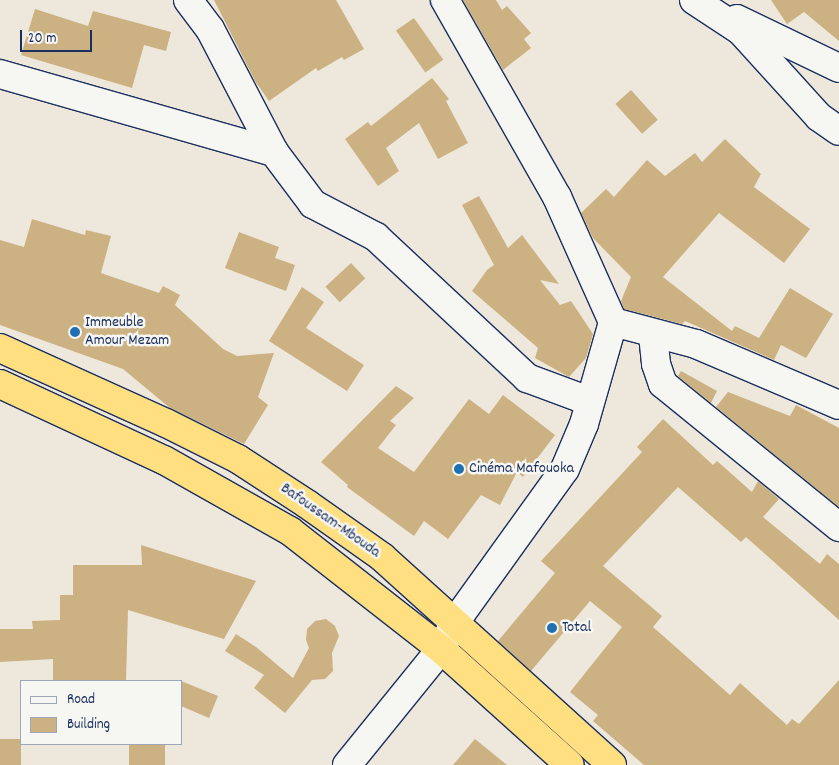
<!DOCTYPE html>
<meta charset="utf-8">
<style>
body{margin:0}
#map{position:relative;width:839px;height:765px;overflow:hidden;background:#eee8dc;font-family:Dekko,sans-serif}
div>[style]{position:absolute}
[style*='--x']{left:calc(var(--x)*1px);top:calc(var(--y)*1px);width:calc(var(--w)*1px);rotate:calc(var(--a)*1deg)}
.building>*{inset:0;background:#ccb182;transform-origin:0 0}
.roads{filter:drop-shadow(1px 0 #1b2f5e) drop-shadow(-1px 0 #1b2f5e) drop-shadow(0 1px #1b2f5e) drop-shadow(0 -1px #1b2f5e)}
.minor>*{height:28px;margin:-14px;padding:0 14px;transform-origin:14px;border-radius:14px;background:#f6f6f2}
.tertiary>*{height:28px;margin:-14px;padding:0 14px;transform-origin:14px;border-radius:14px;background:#f6f6f2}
.trunk>*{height:28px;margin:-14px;padding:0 14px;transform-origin:14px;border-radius:14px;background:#ffdf80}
.dots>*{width:14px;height:14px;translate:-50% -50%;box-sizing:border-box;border:2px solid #f6f6f2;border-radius:50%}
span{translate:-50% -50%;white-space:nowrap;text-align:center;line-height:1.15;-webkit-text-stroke:5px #f6f6f2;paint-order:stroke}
.poi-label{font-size:16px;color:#1b2f5e}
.left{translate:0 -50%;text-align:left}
.street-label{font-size:16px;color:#1b2f5e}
.legend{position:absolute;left:20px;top:680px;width:162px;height:65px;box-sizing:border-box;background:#f6f6f2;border:1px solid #9ea6b7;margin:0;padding:6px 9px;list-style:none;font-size:15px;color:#1b2f5e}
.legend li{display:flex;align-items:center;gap:10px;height:25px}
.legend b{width:25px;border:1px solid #9ea6b7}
.scale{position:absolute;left:20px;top:30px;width:72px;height:22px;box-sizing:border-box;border:2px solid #1b2f5e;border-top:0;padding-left:6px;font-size:15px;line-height:18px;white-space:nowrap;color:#1b2f5e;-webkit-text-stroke:4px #f6f6f2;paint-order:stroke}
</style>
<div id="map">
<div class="building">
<div style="clip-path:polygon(214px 0,336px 0,364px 49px,344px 60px,342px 57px,318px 71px,316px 68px,269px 101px,255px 81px)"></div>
<div style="clip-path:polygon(463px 0,496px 0,502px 10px,507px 6px,531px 33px,524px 39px,531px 48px,503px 70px)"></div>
<div style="clip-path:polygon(771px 0,839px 0,839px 41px,804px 12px,787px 24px)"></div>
<div style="clip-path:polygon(35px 9px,88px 26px,93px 11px,171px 32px,166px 51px,144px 45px,132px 88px,21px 55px)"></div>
<div style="left:414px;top:18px;width:51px;height:22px;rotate:55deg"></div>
<div style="clip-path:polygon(432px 78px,449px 99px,446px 101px,468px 143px,438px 159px,419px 123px,386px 148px,399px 171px,378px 186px,345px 139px,368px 122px,371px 126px)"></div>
<div style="left:631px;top:90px;width:40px;height:21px;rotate:48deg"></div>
<div style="clip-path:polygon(725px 139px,761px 174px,754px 187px,810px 229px,784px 263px,719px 213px,663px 277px,732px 331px,735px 326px,759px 338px,790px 288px,833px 314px,806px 358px,781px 345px,774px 360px,685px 321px,682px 324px,624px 309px,621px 301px,631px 277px,593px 238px,581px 213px,606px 189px,614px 197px,647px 160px,665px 176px,695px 153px,702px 162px)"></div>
<div style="clip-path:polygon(479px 196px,508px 248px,522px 235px,559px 284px,540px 280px,560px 305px,571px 301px,593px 334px,586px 358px,569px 377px,535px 358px,538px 348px,472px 291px,487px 270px,494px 265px,462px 205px)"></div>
<div style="clip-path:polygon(32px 219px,85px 235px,86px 230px,111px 236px,101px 273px,159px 293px,163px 286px,180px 295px,175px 305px,223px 349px,237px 356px,274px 353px,258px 397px,268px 405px,244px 444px,170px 408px,123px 369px,0 325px,0 240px,24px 247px)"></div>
<div style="clip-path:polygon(239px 232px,279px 247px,275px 258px,295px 265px,286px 291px,225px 268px)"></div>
<div style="left:351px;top:263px;width:21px;height:35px;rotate:47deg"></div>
<div style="clip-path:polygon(302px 287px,324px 302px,306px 328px,364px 365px,347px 391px,269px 341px)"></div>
<div style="clip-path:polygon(681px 371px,717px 391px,711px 403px,678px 376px)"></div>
<div style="clip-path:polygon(396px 386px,414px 398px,390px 421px,396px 425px,378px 448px,414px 472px,469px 399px,489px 414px,503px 395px,555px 435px,523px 477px,517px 472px,500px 505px,481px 495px,448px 539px,424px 521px,414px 536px,347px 487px,348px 485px,321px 462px)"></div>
<div style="clip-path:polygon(728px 392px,790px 416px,796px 405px,839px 428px,839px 507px,716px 407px)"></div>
<div style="clip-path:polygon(663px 419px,713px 465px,717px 461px,752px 492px,758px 481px,779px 499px,763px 517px,820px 564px,827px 554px,839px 564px,839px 620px,746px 537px,741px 542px,678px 487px,603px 566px,662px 616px,653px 627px,730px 695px,740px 683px,787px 725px,792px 719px,799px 724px,839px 680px,839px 765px,644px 765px,593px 721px,598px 715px,570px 692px,622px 627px,590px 601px,531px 671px,498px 641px,555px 573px,541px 561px,642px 452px,637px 447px)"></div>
<div style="clip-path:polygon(141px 545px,256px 581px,224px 639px,128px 610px,126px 681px,53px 681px,53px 659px,0 662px,0 629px,33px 629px,32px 621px,60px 620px,60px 595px,73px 595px,73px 565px,142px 565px)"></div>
<div style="clip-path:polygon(326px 619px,335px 626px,339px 636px,332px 653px,333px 671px,325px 679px,312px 680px,285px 713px,254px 688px,264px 675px,225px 651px,236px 634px,256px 647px,293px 678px,309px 648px,306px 640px,307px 629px,315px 621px)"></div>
<div style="clip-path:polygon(181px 681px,218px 696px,209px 718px,181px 706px)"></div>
<div style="left:0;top:739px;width:21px;height:26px"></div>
<div style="clip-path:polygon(475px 739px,507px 765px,453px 765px)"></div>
<div style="left:129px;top:744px;width:36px;height:21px"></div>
</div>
<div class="roads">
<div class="minor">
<div style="--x:188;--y:0;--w:36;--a:53"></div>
<div style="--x:210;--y:29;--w:139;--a:62.5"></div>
<div style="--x:274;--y:152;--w:65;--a:53.1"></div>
<div style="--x:313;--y:204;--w:71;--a:27.6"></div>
<div style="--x:376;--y:237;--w:207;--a:43"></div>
<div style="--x:527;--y:378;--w:66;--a:20.4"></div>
<div style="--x:694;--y:0;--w:56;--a:33.4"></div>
<div style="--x:741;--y:31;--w:116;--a:47.8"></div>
<div style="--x:819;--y:117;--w:24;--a:35"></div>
<div style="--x:737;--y:19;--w:113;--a:25.7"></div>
<div style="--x:0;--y:74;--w:285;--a:15.9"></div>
<div style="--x:613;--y:322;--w:86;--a:14.8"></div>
<div style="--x:696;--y:344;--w:155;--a:23.1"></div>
<div style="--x:653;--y:335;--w:29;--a:84"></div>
<div style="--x:656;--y:364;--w:21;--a:71"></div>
<div style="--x:663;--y:384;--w:227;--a:39.1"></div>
<div style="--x:347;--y:765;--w:149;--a:-51"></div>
</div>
<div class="tertiary">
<div style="--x:441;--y:649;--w:30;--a:-63"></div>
<div style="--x:455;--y:622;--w:188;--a:-54.3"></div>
<div style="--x:565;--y:469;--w:49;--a:-67.1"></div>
<div style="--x:584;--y:424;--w:106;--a:-74.1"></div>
<div style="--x:613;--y:322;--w:137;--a:-114.1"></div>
<div style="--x:557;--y:197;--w:227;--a:-119.6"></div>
</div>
<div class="trunk">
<div style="--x:0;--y:348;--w:182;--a:24.3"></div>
<div style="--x:166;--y:423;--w:80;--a:26.6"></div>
<div style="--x:238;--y:459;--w:82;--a:33.1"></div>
<div style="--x:307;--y:504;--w:92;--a:35.2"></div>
<div style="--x:382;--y:557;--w:310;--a:42.1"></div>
<div style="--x:0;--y:384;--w:181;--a:24.9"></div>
<div style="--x:164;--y:460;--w:145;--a:29.4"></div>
<div style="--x:290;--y:531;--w:192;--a:38"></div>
<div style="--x:441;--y:649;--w:173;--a:42"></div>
</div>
</div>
<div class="dots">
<div style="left:75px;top:332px;background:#1f6fb2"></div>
<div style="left:459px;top:469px;background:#1f6fb2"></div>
<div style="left:552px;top:628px;background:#1f6fb2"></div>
</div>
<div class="poi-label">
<span class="left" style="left:85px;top:332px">Immeuble<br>Amour Mezam</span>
<span class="left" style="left:469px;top:469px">Cinéma Mafouoka</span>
<span class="left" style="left:562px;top:628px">Total</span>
</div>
<div class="street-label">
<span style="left:330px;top:521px;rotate:35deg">Bafoussam-Mbouda</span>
</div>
<ul class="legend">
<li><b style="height:6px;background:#f6f6f2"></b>Road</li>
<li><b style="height:14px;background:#ccb182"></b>Building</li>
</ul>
<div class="scale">20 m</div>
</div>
